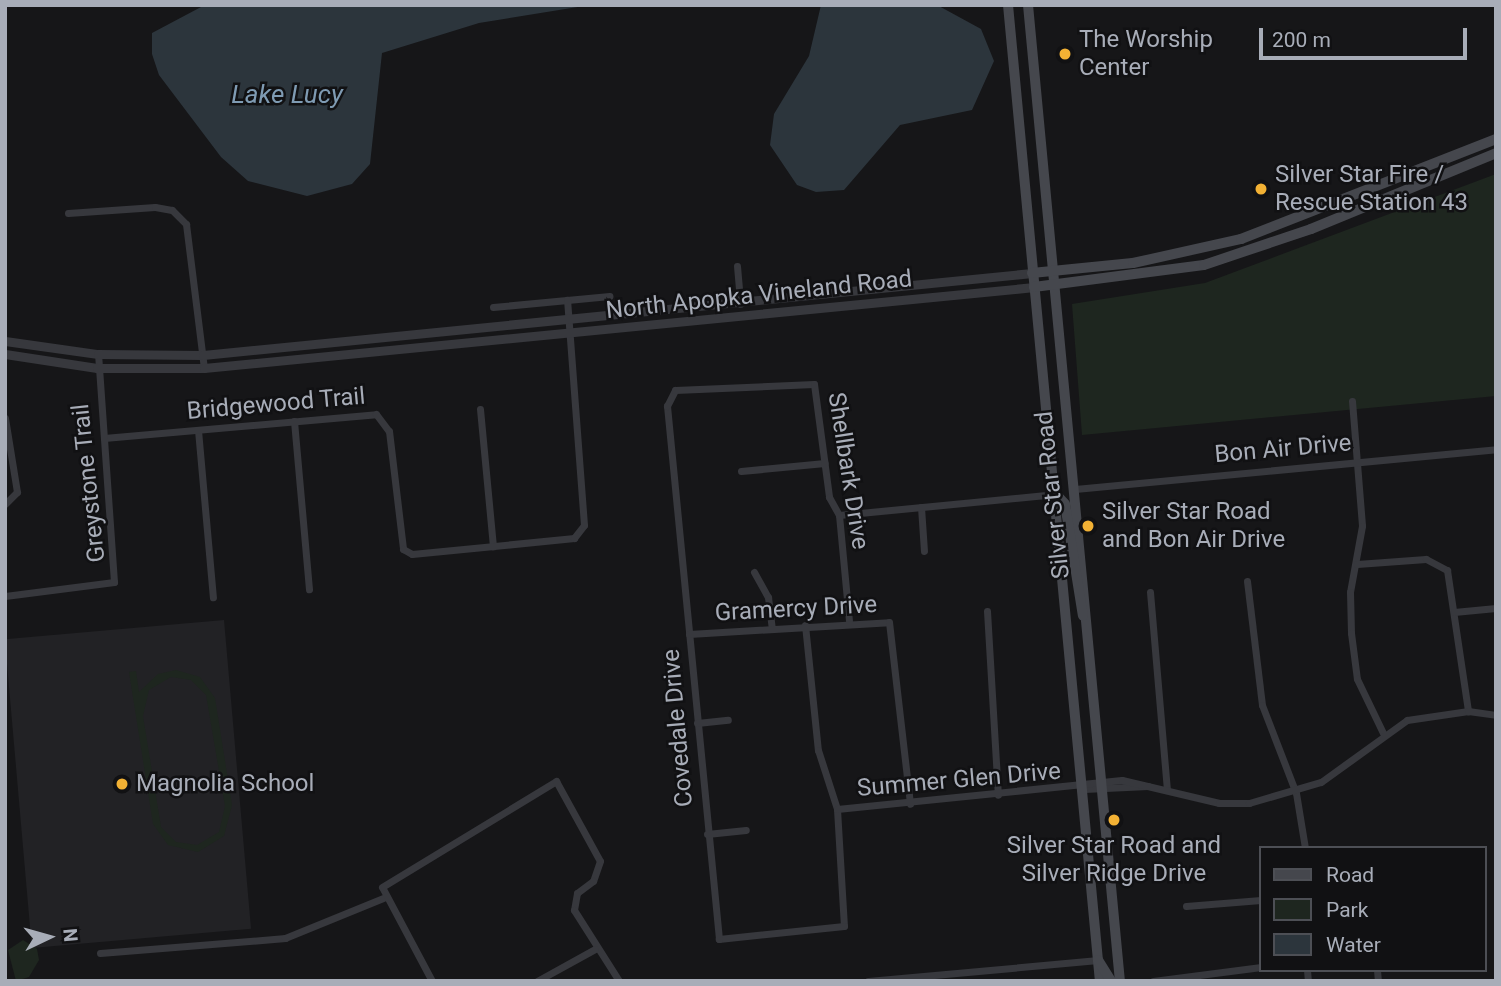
<!DOCTYPE html>
<style>
body{margin:0}
#map{position:relative;width:1501px;height:986px;overflow:hidden;background:#161618;font-family:Roboto,sans-serif}
div>[style]{position:absolute}
[style*='--x']{left:calc(var(--x)*1px);top:calc(var(--y)*1px);width:calc(var(--w)*1px);rotate:calc(var(--a)*1deg)}
.built>*{inset:0;background:#222225;transform-origin:0 0}
.green>*{inset:0;background:#1e261f}
.water>*{inset:0;background:#2c353c}
.minor>*{height:7px;margin:-3.5px;padding:0 3.5px;transform-origin:3.5px;border-radius:3.5px;background:#37383d}
.tertiary>*{height:9px;margin:-4.5px;padding:0 4.5px;transform-origin:4.5px;border-radius:4.5px;background:#37383d}
.secondary>*{height:10px;margin:-5px;padding:0 5px;transform-origin:5px;border-radius:5px;background:#45474d}
.dots>*{width:19px;height:19px;translate:-50% -50%;box-sizing:border-box;border:4px solid #111113;border-radius:50%}
span{translate:-50% -50%;white-space:nowrap;text-align:center;line-height:1.15;-webkit-text-stroke:5px #111113;paint-order:stroke}
.poi-label{font-size:24px;color:#a8adb8}
.left{translate:0 -50%;text-align:left}
.street-label{font-size:24px;color:#a8adb8}
.water-label{font-size:26px;color:#7f9bb3;font-style:italic}
.frame{position:absolute;inset:0;border:7px solid #a8adb8;pointer-events:none}
.legend{position:absolute;left:1259px;top:846px;width:228px;height:126px;box-sizing:border-box;background:#111113;border:2px solid #4d4f55;margin:0;padding:9px 12px;list-style:none;font-size:21px;color:#a8adb8}
.legend li{display:flex;align-items:center;gap:14px;height:35px}
.legend b{width:35px;border:2px solid #4d4f55}
.north{position:absolute;left:14px;top:902px;width:70px;height:70px;-webkit-text-stroke:5px #111113;paint-order:stroke;rotate:85deg;font-size:19px;font-weight:700;line-height:28px;text-align:center;color:#a8adb8}
.north::after{content:'';display:block;margin:auto;width:24px;height:32px;background:#a8adb8;clip-path:polygon(50% 0,100% 100%,50% 72%,0 100%)}
.scale{position:absolute;left:1259px;top:28px;width:208px;height:32px;box-sizing:border-box;border:4px solid #a8adb8;border-top:0;padding-left:9px;font-size:21px;line-height:24px;white-space:nowrap;color:#a8adb8;-webkit-text-stroke:5px #111113;paint-order:stroke}
</style>
<div id="map">
<div class="built">
<div style="left:224px;top:620px;width:310px;height:220px;rotate:85deg"></div>
</div>
<div class="green">
<div style="clip-path:polygon(1496px 174px,1496px 396px,1082px 435px,1072px 304px,1205px 283px)"></div>
<div style="clip-path:polygon(evenodd,176px 670px,200px 677px,215px 698px,232px 805px,224px 836px,198px 852px,168px 845px,153px 824px,129px 672px,136px 671px,139px 692px,158px 674px,176px 670px,171px 677px,191px 680px,206px 695px,225px 806px,219px 832px,197px 845px,176px 842px,161px 827px,143px 716px,149px 690px,171px 677px)"></div>
<div style="clip-path:polygon(23px 940px,37px 949px,39px 960px,29px 977px,16px 981px,8px 950px)"></div>
</div>
<div class="water">
<div style="clip-path:polygon(590px 5px,479px 23px,382px 53px,370px 164px,352px 184px,307px 196px,248px 181px,221px 157px,159px 75px,152px 54px,152px 33px,201px 7px)"></div>
<div style="clip-path:polygon(821px 5px,937px 5px,981px 29px,994px 61px,972px 110px,900px 125px,844px 190px,816px 192px,797px 185px,770px 145px,774px 114px,809px 56px)"></div>
</div>
<div class="minor">
<div style="--x:68;--y:213;--w:87;--a:-3.9"></div>
<div style="--x:155;--y:207;--w:17;--a:10"></div>
<div style="--x:172;--y:210;--w:20;--a:45"></div>
<div style="--x:186;--y:224;--w:145;--a:82.9"></div>
<div style="--x:737;--y:266;--w:38;--a:85"></div>
<div style="--x:493;--y:307;--w:117;--a:-5.4"></div>
<div style="--x:1352;--y:401;--w:125;--a:85.4"></div>
<div style="--x:1362;--y:526;--w:67;--a:100.3"></div>
<div style="--x:1350;--y:592;--w:41;--a:88.6"></div>
<div style="--x:1351;--y:633;--w:46;--a:82.6"></div>
<div style="--x:1357;--y:679;--w:60;--a:64.3"></div>
<div style="--x:480;--y:409;--w:138;--a:84.6"></div>
<div style="--x:5;--y:418;--w:75;--a:80.8"></div>
<div style="--x:17;--y:492;--w:17;--a:135"></div>
<div style="--x:294;--y:421;--w:169;--a:84.9"></div>
<div style="--x:198;--y:430;--w:168;--a:84.9"></div>
<div style="--x:104;--y:438;--w:273;--a:-5"></div>
<div style="--x:376;--y:414;--w:21;--a:53"></div>
<div style="--x:389;--y:431;--w:119;--a:83.2"></div>
<div style="--x:403;--y:549;--w:10;--a:29"></div>
<div style="--x:412;--y:554;--w:163;--a:-5.6"></div>
<div style="--x:574;--y:538;--w:16;--a:-52"></div>
<div style="--x:584;--y:525;--w:226;--a:-94.3"></div>
<div style="--x:741;--y:471;--w:84;--a:-5.4"></div>
<div style="--x:1075;--y:489;--w:423;--a:-5.4"></div>
<div style="--x:921;--y:507;--w:44;--a:86.1"></div>
<div style="--x:839;--y:515;--w:218;--a:-5.5"></div>
<div style="--x:1357;--y:564;--w:69;--a:-4.1"></div>
<div style="--x:1426;--y:559;--w:24;--a:28"></div>
<div style="--x:1447;--y:570;--w:143;--a:81.5"></div>
<div style="--x:754;--y:572;--w:29;--a:61"></div>
<div style="--x:768;--y:597;--w:31;--a:83"></div>
<div style="--x:1247;--y:581;--w:125;--a:83.1"></div>
<div style="--x:1262;--y:705;--w:94;--a:68.9"></div>
<div style="--x:1296;--y:793;--w:56;--a:80.7"></div>
<div style="--x:1150;--y:592;--w:198;--a:85.1"></div>
<div style="--x:5;--y:596;--w:110;--a:-7.3"></div>
<div style="--x:114;--y:582;--w:229;--a:-94"></div>
<div style="--x:987;--y:611;--w:184;--a:86.6"></div>
<div style="--x:1454;--y:612;--w:42;--a:-5.4"></div>
<div style="--x:805;--y:625;--w:126;--a:84.1"></div>
<div style="--x:818;--y:750;--w:62;--a:72.1"></div>
<div style="--x:837;--y:809;--w:117;--a:86.6"></div>
<div style="--x:844;--y:926;--w:126;--a:174.1"></div>
<div style="--x:719;--y:939;--w:536;--a:-95.57"></div>
<div style="--x:667;--y:406;--w:18;--a:-63"></div>
<div style="--x:675;--y:390;--w:139;--a:-2.5"></div>
<div style="--x:814;--y:384;--w:114;--a:82.4"></div>
<div style="--x:829;--y:497;--w:21;--a:61"></div>
<div style="--x:839;--y:515;--w:106;--a:84.6"></div>
<div style="--x:689;--y:634;--w:200;--a:-3.4"></div>
<div style="--x:889;--y:622;--w:183;--a:83.4"></div>
<div style="--x:697;--y:723;--w:31;--a:-6"></div>
<div style="--x:1084;--y:789;--w:64;--a:-2.7"></div>
<div style="--x:837;--y:809;--w:286;--a:-5.8"></div>
<div style="--x:1122;--y:780;--w:100;--a:13.3"></div>
<div style="--x:1219;--y:803;--w:30;--a:0"></div>
<div style="--x:1249;--y:803;--w:75;--a:-16.3"></div>
<div style="--x:1321;--y:782;--w:106;--a:-35.8"></div>
<div style="--x:1407;--y:720;--w:62;--a:-8.4"></div>
<div style="--x:1468;--y:711;--w:28;--a:8"></div>
<div style="--x:707;--y:834;--w:39;--a:-6"></div>
<div style="--x:1186;--y:906;--w:75;--a:-4.6"></div>
<div style="--x:100;--y:953;--w:186;--a:-4.6"></div>
<div style="--x:285;--y:938;--w:106;--a:-22.2"></div>
<div style="--x:1307;--y:970;--w:11;--a:85"></div>
<div style="--x:1377;--y:970;--w:11;--a:85"></div>
<div style="--x:432;--y:981;--w:106;--a:-118"></div>
<div style="--x:382;--y:887;--w:204;--a:-31.3"></div>
<div style="--x:556;--y:781;--w:91;--a:61.2"></div>
<div style="--x:600;--y:861;--w:21;--a:109"></div>
<div style="--x:593;--y:881;--w:20;--a:143"></div>
<div style="--x:577;--y:893;--w:17;--a:100"></div>
<div style="--x:574;--y:910;--w:84;--a:57.6"></div>
<div style="--x:537;--y:981;--w:66;--a:-28.9"></div>
<div style="--x:868;--y:981;--w:231;--a:-5.2"></div>
<div style="--x:1153;--y:981;--w:109;--a:-7.4"></div>
</div>
<div class="tertiary">
<div style="--x:5;--y:341;--w:94;--a:8"></div>
<div style="--x:98;--y:354;--w:105;--a:0.5"></div>
<div style="--x:203;--y:355;--w:833;--a:-5.65"></div>
<div style="--x:5;--y:354;--w:93;--a:8.7"></div>
<div style="--x:97;--y:368;--w:107;--a:0"></div>
<div style="--x:204;--y:368;--w:834;--a:-5.57"></div>
</div>
<div class="secondary">
<div style="--x:1008;--y:5;--w:980;--a:84.62"></div>
<div style="--x:1028;--y:5;--w:980;--a:84.62"></div>
<div style="--x:1032;--y:273;--w:101;--a:-5.7"></div>
<div style="--x:1133;--y:263;--w:111;--a:-12.5"></div>
<div style="--x:1241;--y:239;--w:274;--a:-21.4"></div>
<div style="--x:1034;--y:287;--w:171;--a:-7.4"></div>
<div style="--x:1204;--y:265;--w:113;--a:-18.6"></div>
<div style="--x:1311;--y:229;--w:200;--a:-22.3"></div>
<div style="--x:1056;--y:494;--w:13;--a:48"></div>
<div style="--x:1065;--y:504;--w:113;--a:80.9"></div>
<div style="--x:1098;--y:960;--w:25;--a:58"></div>
</div>
<div class="dots">
<div style="left:1065px;top:54px;background:#f2b134"></div>
<div style="left:1261px;top:189px;background:#f2b134"></div>
<div style="left:1088px;top:526px;background:#f2b134"></div>
<div style="left:122px;top:784px;background:#f2b134"></div>
<div style="left:1114px;top:820px;background:#f2b134"></div>
</div>
<div class="poi-label">
<span class="left" style="left:1079px;top:54px">The Worship<br>Center</span>
<span class="left" style="left:1275px;top:189px">Silver Star Fire /<br>Rescue Station 43</span>
<span class="left" style="left:1102px;top:526px">Silver Star Road<br>and Bon Air Drive</span>
<span class="left" style="left:136px;top:784px">Magnolia School</span>
<span style="left:1114px;top:860px">Silver Star Road and<br>Silver Ridge Drive</span>
</div>
<div class="street-label">
<span style="left:759px;top:295px;rotate:-6deg">North Apopka Vineland Road</span>
<span style="left:276px;top:404px;rotate:-5deg">Bridgewood Trail</span>
<span style="left:1283px;top:449px;rotate:-5deg">Bon Air Drive</span>
<span style="left:848px;top:471px;rotate:81deg">Shellbark Drive</span>
<span style="left:89px;top:483px;rotate:-96deg">Greystone Trail</span>
<span style="left:1053px;top:495px;rotate:-96deg">Silver Star Road</span>
<span style="left:796px;top:609px;rotate:-3deg">Gramercy Drive</span>
<span style="left:678px;top:728px;rotate:-95deg">Covedale Drive</span>
<span style="left:959px;top:780px;rotate:-5deg">Summer Glen Drive</span>
</div>
<div class="water-label">
<span style="left:287px;top:95px">Lake Lucy</span>
</div>
<div class="frame"></div>
<ul class="legend">
<li><b style="height:9px;background:#45474d"></b>Road</li>
<li><b style="height:19px;background:#1e261f"></b>Park</li>
<li><b style="height:19px;background:#2c353c"></b>Water</li>
</ul>
<div class="north">N</div>
<div class="scale">200 m</div>
</div>
